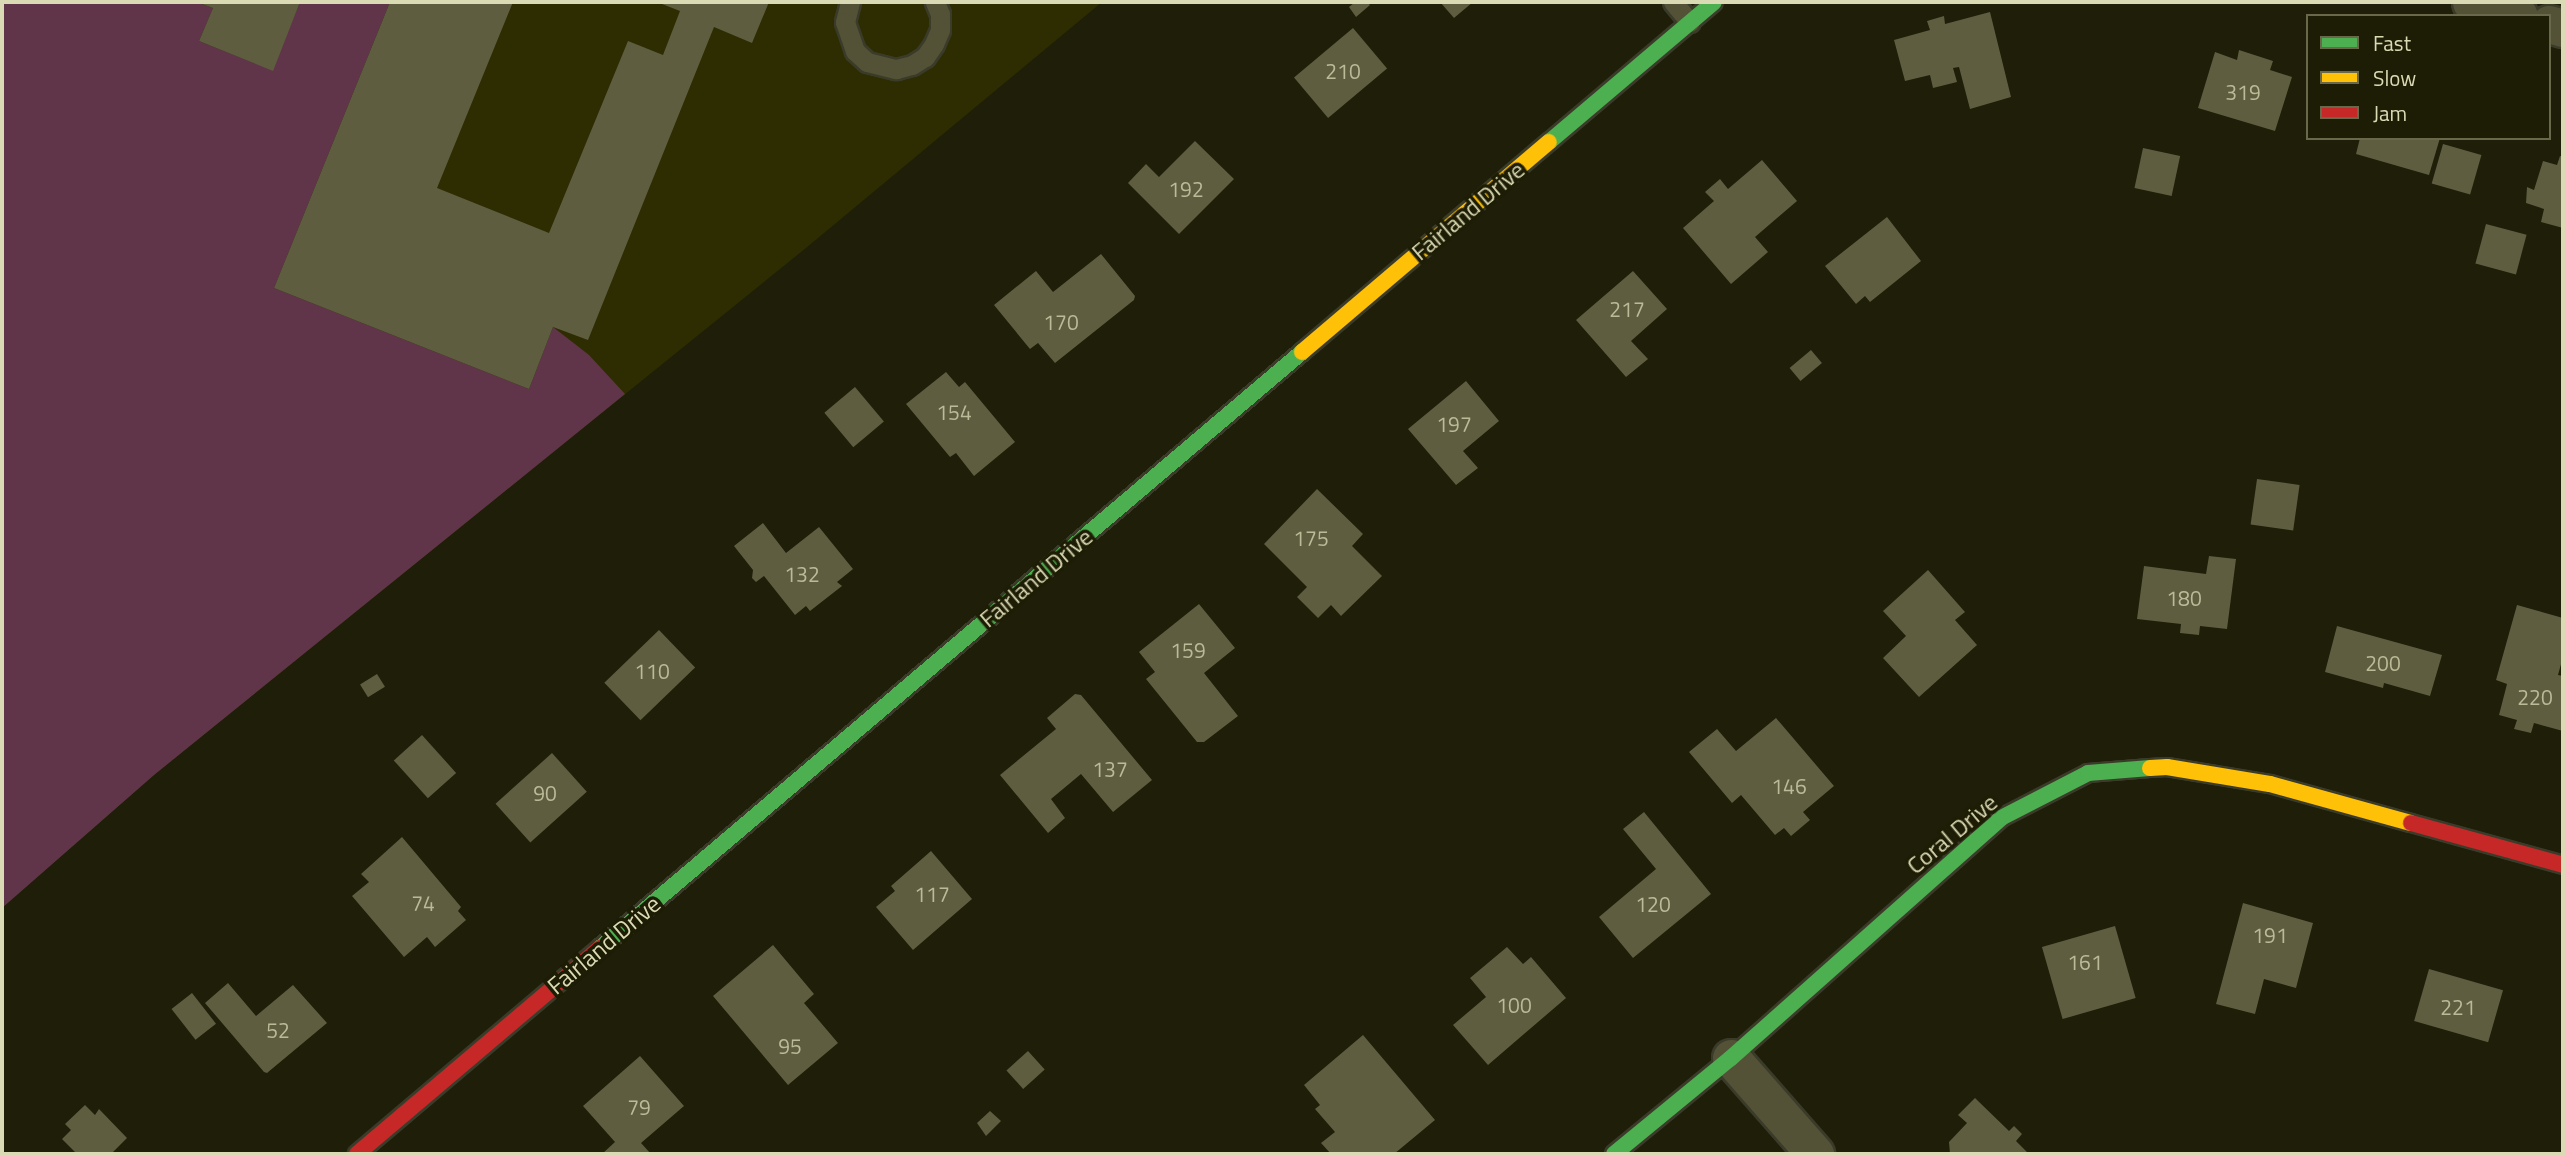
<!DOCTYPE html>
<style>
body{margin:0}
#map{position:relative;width:2565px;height:1156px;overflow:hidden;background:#1e1e09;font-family:"Titillium Web",sans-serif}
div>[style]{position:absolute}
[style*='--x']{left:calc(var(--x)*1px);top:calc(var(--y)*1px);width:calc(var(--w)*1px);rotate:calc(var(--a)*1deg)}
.built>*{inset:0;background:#2e2d01}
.green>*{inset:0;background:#603549}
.building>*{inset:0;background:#5e5d40;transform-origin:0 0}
.roads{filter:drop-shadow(2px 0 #3b3b2a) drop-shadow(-2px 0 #3b3b2a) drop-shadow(0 2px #3b3b2a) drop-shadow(0 -2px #3b3b2a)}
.lane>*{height:19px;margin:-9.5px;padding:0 9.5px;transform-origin:9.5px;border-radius:9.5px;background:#535237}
.street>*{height:37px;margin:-18.5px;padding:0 18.5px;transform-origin:18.5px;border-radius:18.5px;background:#535237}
.fast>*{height:16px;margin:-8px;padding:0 8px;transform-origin:8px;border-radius:8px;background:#4caf50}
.slow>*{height:16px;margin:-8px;padding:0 8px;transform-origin:8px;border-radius:8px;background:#ffc107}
.jam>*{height:16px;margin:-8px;padding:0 8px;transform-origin:8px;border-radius:8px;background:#c62828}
span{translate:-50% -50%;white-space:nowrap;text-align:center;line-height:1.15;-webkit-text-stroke:7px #1d1c04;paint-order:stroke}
.number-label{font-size:21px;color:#bbbb98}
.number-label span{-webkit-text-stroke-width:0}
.street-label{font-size:24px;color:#dadab5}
.frame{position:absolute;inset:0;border:4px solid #dadab5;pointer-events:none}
.legend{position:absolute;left:2306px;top:14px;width:245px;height:126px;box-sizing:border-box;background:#1d1c04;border:2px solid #69684b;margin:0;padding:9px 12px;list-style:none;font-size:21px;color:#dadab5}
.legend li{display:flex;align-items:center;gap:14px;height:35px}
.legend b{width:35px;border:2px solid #69684b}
</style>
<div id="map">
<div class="built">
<div style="clip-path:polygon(2px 2px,1102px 2px,806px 248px,154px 775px,2px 908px)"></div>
</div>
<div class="green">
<div style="clip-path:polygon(2px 2px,197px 2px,213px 8px,199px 41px,272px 70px,300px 2px,390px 2px,274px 288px,529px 389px,553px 327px,589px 355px,625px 394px,154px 775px,2px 908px)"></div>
</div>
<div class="building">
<div style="clip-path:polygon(197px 2px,300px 2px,273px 71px,199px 41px,213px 8px)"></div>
<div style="clip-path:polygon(390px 2px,513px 2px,437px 188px,549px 233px,628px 41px,663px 55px,680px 11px,657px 2px,769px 2px,752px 43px,714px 27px,588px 340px,553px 327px,529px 389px,274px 288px)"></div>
<div style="clip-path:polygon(1355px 2px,1367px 2px,1370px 5px,1356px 17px,1349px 7px)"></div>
<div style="clip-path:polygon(1440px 2px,1473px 2px,1454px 18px)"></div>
<div style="clip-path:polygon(1990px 12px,2011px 97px,1970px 109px,1959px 67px,1953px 68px,1957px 82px,1933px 88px,1930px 75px,1905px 81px,1894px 40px,1930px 30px,1927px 21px,1944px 16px,1945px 24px)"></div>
<div style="left:1353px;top:28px;width:53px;height:77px;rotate:50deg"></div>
<div style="clip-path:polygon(2239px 50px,2273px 61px,2270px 70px,2292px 77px,2275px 131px,2198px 108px,2215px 52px,2237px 60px)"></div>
<div style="clip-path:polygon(2360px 138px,2440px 138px,2429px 175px,2356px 154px)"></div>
<div style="clip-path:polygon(1195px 141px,1234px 179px,1179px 234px,1128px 183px,1146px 164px,1159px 177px)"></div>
<div style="left:2443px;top:144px;width:40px;height:41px;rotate:16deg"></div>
<div style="left:2143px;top:148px;width:38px;height:41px;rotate:12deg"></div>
<div style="clip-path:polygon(2560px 156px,2563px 157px,2563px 228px,2541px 222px,2544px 209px,2526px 203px,2527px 187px,2534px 190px,2543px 161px,2557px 165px)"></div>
<div style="clip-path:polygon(1762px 160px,1797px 201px,1755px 237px,1768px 252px,1731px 284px,1683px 228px,1714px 201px,1705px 192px,1720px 179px,1728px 189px)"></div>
<div style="clip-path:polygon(1887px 217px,1921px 261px,1870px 302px,1865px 296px,1856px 304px,1825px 266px)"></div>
<div style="left:2486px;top:224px;width:42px;height:41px;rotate:15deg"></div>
<div style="clip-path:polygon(1101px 254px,1135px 296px,1134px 300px,1055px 363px,1038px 343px,1030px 349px,994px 305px,1036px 271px,1053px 292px)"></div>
<div style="clip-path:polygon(1633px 271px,1667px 309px,1631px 341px,1648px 359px,1626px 377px,1576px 320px)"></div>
<div style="left:1811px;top:350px;width:17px;height:28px;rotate:50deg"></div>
<div style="clip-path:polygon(946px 372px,959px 387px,965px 382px,1015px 442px,974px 476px,956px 453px,950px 457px,906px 404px)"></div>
<div style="clip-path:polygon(1466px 381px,1499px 421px,1463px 451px,1478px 468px,1456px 485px,1408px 429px)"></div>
<div style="left:855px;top:387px;width:45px;height:40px;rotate:50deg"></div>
<div style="left:2257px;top:479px;width:43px;height:46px;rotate:8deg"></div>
<div style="clip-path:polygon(1317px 489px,1363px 534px,1352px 546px,1382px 576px,1341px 616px,1331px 605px,1318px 618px,1297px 597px,1307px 587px,1264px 544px)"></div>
<div style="clip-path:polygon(763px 523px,786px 553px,819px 527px,853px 569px,837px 582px,842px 586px,810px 611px,806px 606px,795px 615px,764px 576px,756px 582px,752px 578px,753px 570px,734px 546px)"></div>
<div style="clip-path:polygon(2209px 556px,2236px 559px,2227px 629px,2200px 626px,2199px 635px,2180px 633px,2181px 624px,2137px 619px,2144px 566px,2206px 574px)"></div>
<div style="clip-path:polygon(1928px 570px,1965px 612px,1955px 620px,1977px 645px,1919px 697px,1883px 658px,1906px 636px,1883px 611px)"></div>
<div style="clip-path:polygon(1199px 604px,1235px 648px,1204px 673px,1238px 716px,1204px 742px,1197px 742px,1146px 679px,1155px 672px,1139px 652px)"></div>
<div style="clip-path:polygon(2517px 605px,2563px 618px,2563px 657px,2558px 675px,2563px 676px,2563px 731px,2534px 723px,2531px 733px,2514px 729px,2517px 720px,2499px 715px,2507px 684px,2496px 680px)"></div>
<div style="clip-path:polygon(2337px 626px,2442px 655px,2430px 696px,2384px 683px,2383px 688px,2325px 672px)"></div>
<div style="left:659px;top:630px;width:52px;height:76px;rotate:46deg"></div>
<div style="left:377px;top:674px;width:15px;height:20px;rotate:58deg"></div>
<div style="clip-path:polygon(1075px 694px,1081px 695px,1152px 780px,1113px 812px,1081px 774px,1051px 799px,1065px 818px,1048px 833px,1000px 775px,1056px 729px,1047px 718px)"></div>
<div style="clip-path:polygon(1776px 718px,1834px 786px,1803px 812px,1810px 820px,1791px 836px,1784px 828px,1775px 835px,1741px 795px,1732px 803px,1689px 752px,1717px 729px,1736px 751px)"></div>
<div style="left:422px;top:735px;width:51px;height:38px;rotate:48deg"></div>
<div style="left:552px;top:753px;width:52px;height:76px;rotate:48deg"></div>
<div style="clip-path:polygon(1644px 812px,1711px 894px,1633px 958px,1599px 917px,1656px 869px,1623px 829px)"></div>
<div style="clip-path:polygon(402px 837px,461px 907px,458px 911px,466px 920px,435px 947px,427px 937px,404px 957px,352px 896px,369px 882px,361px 874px)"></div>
<div style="clip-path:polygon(931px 851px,972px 899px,913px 950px,876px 907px,895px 891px,891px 886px)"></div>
<div style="clip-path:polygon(2243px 903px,2313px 923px,2296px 988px,2264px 979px,2255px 1014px,2216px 1004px)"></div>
<div style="left:2115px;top:926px;width:75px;height:76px;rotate:74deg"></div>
<div style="clip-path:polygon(773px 945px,814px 994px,804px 1003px,838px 1043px,788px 1085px,713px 996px)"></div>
<div style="clip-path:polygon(1507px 947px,1523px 964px,1531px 957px,1566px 998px,1488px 1065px,1453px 1025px,1486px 997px,1470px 978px)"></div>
<div style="left:2429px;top:969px;width:77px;height:54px;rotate:16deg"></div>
<div style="clip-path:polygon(228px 983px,256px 1016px,293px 985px,327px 1023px,267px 1073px,264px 1072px,205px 1003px)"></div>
<div style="left:192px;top:993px;width:39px;height:26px;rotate:52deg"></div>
<div style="clip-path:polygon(1363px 1035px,1435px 1120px,1394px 1154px,1331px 1154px,1321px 1143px,1335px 1132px,1315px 1109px,1320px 1105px,1304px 1085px)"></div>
<div style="left:1028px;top:1051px;width:25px;height:29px;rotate:48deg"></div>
<div style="clip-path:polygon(640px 1056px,684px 1106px,641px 1143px,651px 1154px,602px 1154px,615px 1142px,583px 1106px)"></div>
<div style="clip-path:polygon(1975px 1098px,2009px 1131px,2014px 1126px,2022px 1134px,2016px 1141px,2029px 1154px,1950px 1154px,1949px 1142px,1967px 1123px,1958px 1115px)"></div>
<div style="clip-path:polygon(85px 1105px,95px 1115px,99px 1109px,127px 1138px,111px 1154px,77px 1154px,62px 1139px,71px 1130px,65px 1124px)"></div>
<div style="clip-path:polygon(990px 1111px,1001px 1121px,986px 1136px,977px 1123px)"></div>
</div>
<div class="roads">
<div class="lane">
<div style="--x:850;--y:2;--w:21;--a:104"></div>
<div style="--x:845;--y:22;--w:31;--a:71"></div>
<div style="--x:855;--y:51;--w:16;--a:43"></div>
<div style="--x:867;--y:62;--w:30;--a:14"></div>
<div style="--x:896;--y:69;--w:16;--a:-14"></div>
<div style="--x:912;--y:65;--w:15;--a:-32"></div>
<div style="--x:925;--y:57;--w:16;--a:-55"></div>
<div style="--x:934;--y:44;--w:15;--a:-67"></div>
<div style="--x:940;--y:30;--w:16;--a:-90"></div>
<div style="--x:940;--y:14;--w:13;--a:-113"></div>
<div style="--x:1673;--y:2;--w:26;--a:50"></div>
</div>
<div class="street">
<div style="--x:2471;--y:2;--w:50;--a:16.3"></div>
<div style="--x:2549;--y:24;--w:15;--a:16"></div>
<div style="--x:1731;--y:1058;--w:128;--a:48.8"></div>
</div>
<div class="fast">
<div style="--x:1549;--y:142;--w:216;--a:-40.3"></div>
<div style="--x:600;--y:948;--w:921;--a:-40.33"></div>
<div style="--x:1614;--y:1154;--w:151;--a:-39.4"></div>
<div style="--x:1731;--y:1058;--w:361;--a:-41.6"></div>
<div style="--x:2001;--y:818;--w:98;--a:-27.3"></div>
<div style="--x:2088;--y:773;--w:62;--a:-4.6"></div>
</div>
<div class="slow">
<div style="--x:1302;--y:352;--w:324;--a:-40.4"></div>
<div style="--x:2150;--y:768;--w:17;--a:-3"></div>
<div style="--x:2167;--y:767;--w:104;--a:9.4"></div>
<div style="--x:2270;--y:784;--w:146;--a:15.5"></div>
</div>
<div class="jam">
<div style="--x:2411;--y:823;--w:158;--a:15.4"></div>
<div style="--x:357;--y:1154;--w:319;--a:-40.3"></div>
</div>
</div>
<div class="number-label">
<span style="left:1343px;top:71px">210</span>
<span style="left:2243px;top:92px">319</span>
<span style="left:1186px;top:189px">192</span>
<span style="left:1627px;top:309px">217</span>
<span style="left:1061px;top:322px">170</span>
<span style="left:954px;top:412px">154</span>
<span style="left:1454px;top:424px">197</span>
<span style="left:1311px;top:538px">175</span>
<span style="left:802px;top:574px">132</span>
<span style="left:2184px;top:598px">180</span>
<span style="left:1188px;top:650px">159</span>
<span style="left:2383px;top:663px">200</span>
<span style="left:652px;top:671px">110</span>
<span style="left:2535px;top:697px">220</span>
<span style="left:1110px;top:769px">137</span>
<span style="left:1789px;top:786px">146</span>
<span style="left:545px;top:793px">90</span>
<span style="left:932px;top:894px">117</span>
<span style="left:423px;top:903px">74</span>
<span style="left:1653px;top:904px">120</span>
<span style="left:2270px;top:935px">191</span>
<span style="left:2085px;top:962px">161</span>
<span style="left:1514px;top:1005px">100</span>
<span style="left:2458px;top:1007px">221</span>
<span style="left:278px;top:1030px">52</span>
<span style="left:790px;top:1046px">95</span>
<span style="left:639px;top:1107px">79</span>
</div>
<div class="street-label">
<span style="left:1468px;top:211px;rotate:-40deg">Fairland Drive</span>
<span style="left:1036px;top:578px;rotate:-40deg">Fairland Drive</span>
<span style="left:1952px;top:834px;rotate:-40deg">Coral Drive</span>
<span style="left:604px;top:945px;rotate:-40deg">Fairland Drive</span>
</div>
<div class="frame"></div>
<ul class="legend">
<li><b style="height:9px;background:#4caf50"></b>Fast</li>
<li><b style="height:9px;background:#ffc107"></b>Slow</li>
<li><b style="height:9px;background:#c62828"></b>Jam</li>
</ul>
</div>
